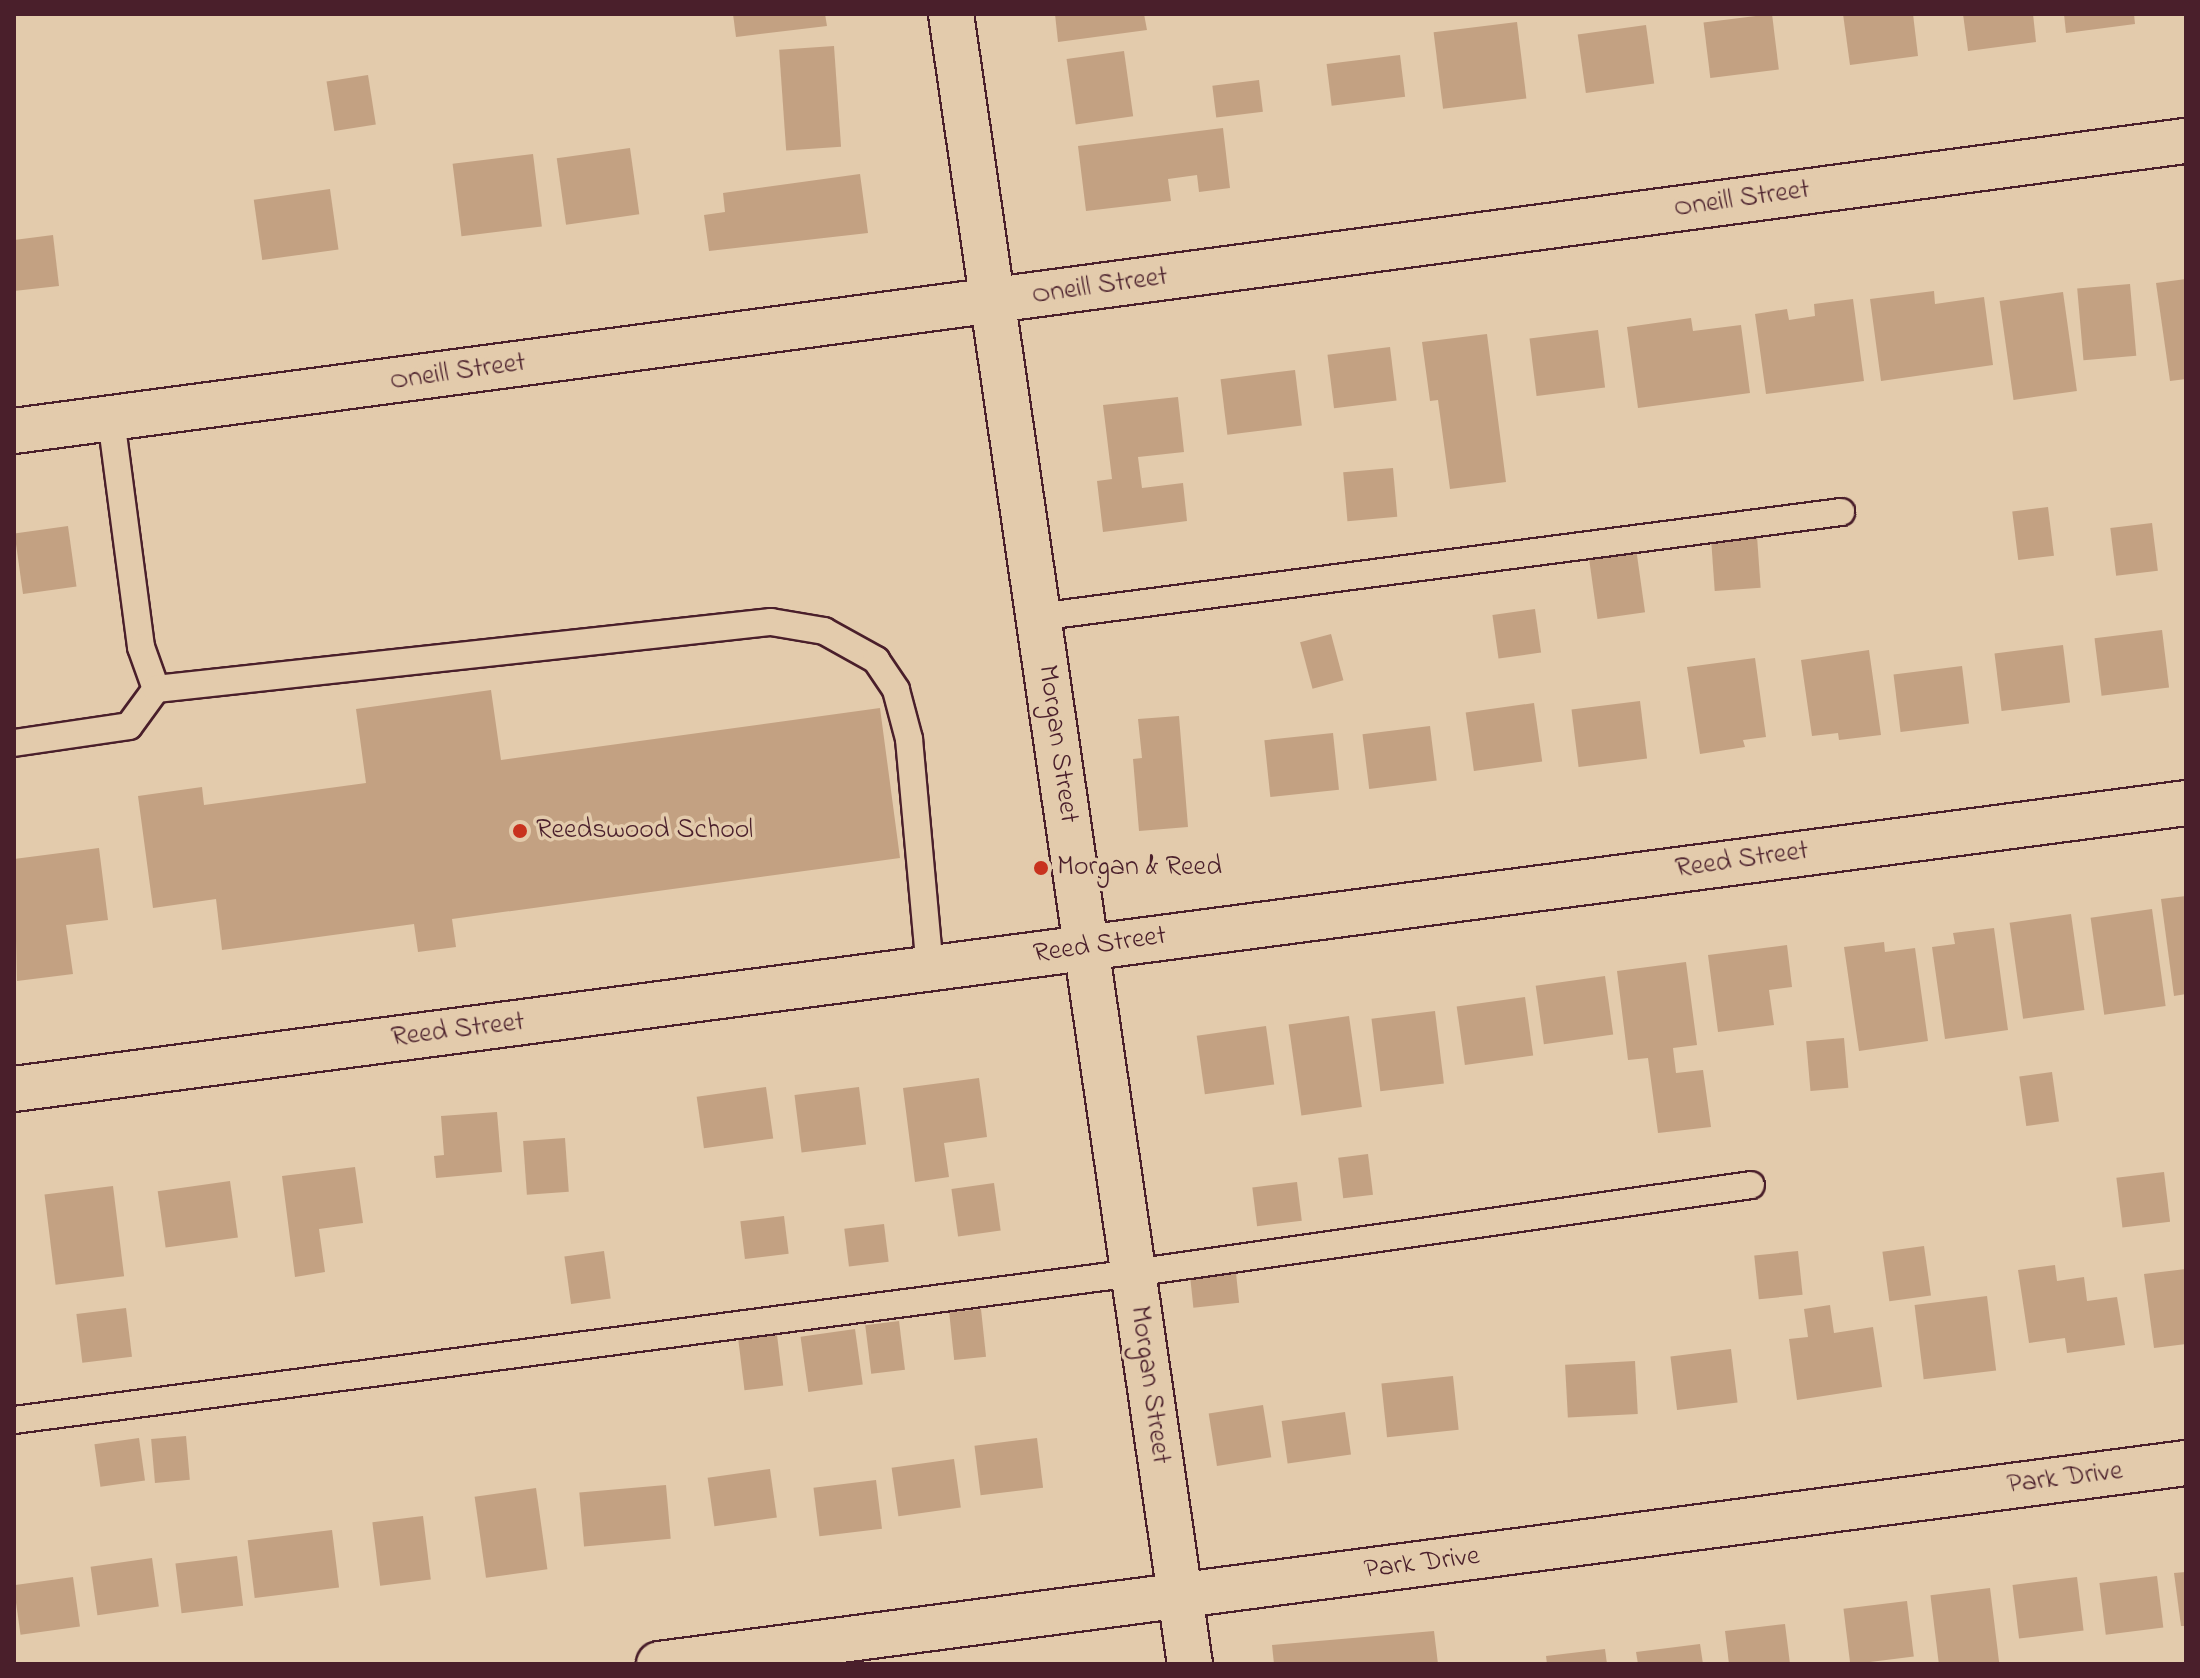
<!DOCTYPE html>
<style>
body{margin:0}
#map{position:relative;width:2200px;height:1678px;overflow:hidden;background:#e3cbac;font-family:"Indie Flower",sans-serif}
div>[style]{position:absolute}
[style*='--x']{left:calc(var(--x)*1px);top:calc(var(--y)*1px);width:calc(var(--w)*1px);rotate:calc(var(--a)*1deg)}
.building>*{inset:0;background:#c3a182;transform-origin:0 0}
.roads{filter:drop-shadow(2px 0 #4a1f2b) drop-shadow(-2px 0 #4a1f2b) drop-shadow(0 2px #4a1f2b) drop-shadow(0 -2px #4a1f2b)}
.service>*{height:26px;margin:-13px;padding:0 13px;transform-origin:13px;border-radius:13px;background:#e3cbac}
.minor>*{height:44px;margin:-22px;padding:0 22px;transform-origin:22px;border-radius:22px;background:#e3cbac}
.tertiary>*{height:44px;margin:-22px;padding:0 22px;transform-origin:22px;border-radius:22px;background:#e3cbac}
.dots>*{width:22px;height:22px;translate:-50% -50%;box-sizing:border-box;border:4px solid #e3cbac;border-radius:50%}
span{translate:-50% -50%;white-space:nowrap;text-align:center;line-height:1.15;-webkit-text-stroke:7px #e3cbac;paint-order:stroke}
.street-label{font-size:28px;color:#4a1f2b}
.poi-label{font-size:28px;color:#4a1f2b}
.left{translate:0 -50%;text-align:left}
.frame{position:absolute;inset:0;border:16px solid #4a1f2b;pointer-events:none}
</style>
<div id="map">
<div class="building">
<div style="clip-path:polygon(733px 14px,825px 14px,827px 26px,736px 37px)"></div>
<div style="clip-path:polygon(1055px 14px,1144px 14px,1147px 30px,1058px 42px)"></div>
<div style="left:1772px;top:14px;width:56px;height:69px;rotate:83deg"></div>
<div style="clip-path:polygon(1843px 14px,1913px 14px,1918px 56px,1850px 65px)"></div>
<div style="clip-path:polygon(1963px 14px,2033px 14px,2036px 42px,1968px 51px)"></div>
<div style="clip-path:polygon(2064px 14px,2134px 14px,2135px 24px,2066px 33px)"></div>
<div style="left:1517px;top:22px;width:77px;height:84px;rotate:83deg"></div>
<div style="left:1646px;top:25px;width:59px;height:69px;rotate:82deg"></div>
<div style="left:834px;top:46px;width:101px;height:55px;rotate:86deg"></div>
<div style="left:1124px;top:51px;width:66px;height:58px;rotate:82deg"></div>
<div style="left:1400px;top:55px;width:42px;height:74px;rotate:83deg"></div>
<div style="left:368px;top:75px;width:50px;height:42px;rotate:81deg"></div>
<div style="left:1259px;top:80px;width:32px;height:47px;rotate:83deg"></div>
<div style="clip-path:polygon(1223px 128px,1230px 188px,1199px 192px,1197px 175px,1168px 179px,1171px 201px,1086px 211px,1078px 146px)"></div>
<div style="left:630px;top:148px;width:67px;height:74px;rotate:82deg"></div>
<div style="left:533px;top:154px;width:73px;height:81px;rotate:83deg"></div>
<div style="clip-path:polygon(860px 174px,868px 233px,709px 251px,704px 215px,725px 212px,723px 193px)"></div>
<div style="left:330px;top:189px;width:61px;height:77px;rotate:82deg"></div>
<div style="clip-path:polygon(53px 235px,59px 286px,14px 291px,14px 240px)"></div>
<div style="clip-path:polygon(2186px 279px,2186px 379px,2170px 381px,2156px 283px)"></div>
<div style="left:2130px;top:284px;width:72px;height:53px;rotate:85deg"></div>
<div style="clip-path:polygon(1934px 291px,1935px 304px,1984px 297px,1993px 365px,1881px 381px,1870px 299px)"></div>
<div style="left:2063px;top:292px;width:100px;height:64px;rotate:82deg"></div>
<div style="clip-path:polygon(1853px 299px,1864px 381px,1766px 394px,1755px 314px,1787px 309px,1789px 320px,1815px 316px,1814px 304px)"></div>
<div style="clip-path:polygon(1691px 318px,1693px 331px,1741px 325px,1750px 393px,1638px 408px,1627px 327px)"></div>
<div style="left:1598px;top:330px;width:58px;height:69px;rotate:83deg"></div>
<div style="clip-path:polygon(1487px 334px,1506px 482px,1450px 489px,1438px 400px,1430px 401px,1422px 342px)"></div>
<div style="left:1390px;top:347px;width:54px;height:63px;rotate:83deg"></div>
<div style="left:1295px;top:370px;width:56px;height:75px;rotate:83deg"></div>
<div style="clip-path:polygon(1178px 397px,1184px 452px,1138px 457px,1142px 488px,1183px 483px,1187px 521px,1103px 532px,1097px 481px,1112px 479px,1103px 405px)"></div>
<div style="left:1393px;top:468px;width:49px;height:50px;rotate:85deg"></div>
<div style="left:2048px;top:507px;width:49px;height:36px;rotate:83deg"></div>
<div style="left:2152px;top:523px;width:48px;height:42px;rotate:83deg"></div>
<div style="left:68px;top:526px;width:61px;height:54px;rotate:82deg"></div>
<div style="left:1757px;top:536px;width:52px;height:46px;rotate:86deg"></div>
<div style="left:1636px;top:548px;width:65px;height:48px;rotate:82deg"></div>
<div style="left:1535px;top:609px;width:44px;height:43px;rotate:82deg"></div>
<div style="left:2162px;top:630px;width:58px;height:68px;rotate:83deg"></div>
<div style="left:1331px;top:634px;width:48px;height:32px;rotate:75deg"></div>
<div style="left:2063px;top:645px;width:58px;height:69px;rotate:83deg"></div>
<div style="clip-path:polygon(1869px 650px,1881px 735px,1839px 740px,1838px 733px,1812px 736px,1801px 660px)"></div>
<div style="clip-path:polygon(1755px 658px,1766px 737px,1743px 740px,1745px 747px,1700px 754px,1687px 667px)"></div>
<div style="left:1962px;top:666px;width:58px;height:69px;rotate:83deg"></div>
<div style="clip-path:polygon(491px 690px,501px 760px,880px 708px,900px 858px,452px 919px,456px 947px,418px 952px,414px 924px,222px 950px,216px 899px,153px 908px,138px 796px,202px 787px,204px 805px,366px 783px,356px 709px)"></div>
<div style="left:1640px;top:701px;width:58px;height:69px;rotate:83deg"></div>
<div style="left:1534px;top:703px;width:59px;height:69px;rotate:82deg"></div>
<div style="clip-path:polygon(1179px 716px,1188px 827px,1139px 831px,1133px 759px,1142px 758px,1138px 719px)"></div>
<div style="left:1430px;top:726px;width:55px;height:68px;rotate:83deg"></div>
<div style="left:1333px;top:733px;width:57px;height:69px;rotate:84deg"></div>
<div style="clip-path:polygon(99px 848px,108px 920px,66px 925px,73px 974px,17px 981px,14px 859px)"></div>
<div style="clip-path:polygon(2186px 896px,2186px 994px,2174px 996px,2161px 899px)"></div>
<div style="left:2152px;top:909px;width:98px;height:62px;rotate:82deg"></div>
<div style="left:2071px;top:914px;width:97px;height:62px;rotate:82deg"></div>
<div style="clip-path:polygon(1994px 928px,2008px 1030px,1945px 1039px,1932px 947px,1955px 944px,1953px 933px)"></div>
<div style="clip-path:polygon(1884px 942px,1885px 952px,1915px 948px,1928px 1041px,1859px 1051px,1844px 947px)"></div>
<div style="clip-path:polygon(1787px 945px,1792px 987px,1769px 990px,1774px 1025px,1718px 1032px,1708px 955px)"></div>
<div style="clip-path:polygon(1686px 962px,1697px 1045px,1673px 1048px,1676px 1073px,1703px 1070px,1711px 1127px,1658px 1133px,1648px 1058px,1628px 1060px,1617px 971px)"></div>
<div style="left:1605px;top:976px;width:59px;height:70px;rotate:82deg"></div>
<div style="left:1525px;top:997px;width:59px;height:69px;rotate:82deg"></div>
<div style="left:1435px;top:1011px;width:73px;height:64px;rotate:83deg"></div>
<div style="left:1349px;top:1016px;width:92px;height:61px;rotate:82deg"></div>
<div style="left:1266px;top:1026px;width:59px;height:70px;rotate:82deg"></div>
<div style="left:1844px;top:1038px;width:50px;height:38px;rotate:85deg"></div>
<div style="left:2052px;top:1072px;width:50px;height:33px;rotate:82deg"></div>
<div style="clip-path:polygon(979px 1078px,987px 1137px,944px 1143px,949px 1177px,915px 1182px,903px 1088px)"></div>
<div style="left:766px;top:1087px;width:52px;height:70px;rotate:82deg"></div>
<div style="left:859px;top:1087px;width:58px;height:65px;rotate:83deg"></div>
<div style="clip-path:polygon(497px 1112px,502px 1172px,436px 1178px,434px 1156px,444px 1155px,441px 1116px)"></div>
<div style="left:565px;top:1138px;width:54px;height:42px;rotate:86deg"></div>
<div style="left:1368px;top:1154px;width:41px;height:30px;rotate:83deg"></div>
<div style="clip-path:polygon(355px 1167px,363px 1223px,319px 1229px,325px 1272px,295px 1277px,282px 1176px)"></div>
<div style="left:2164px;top:1172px;width:50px;height:48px;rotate:83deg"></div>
<div style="left:230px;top:1181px;width:57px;height:73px;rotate:82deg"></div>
<div style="left:1297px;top:1182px;width:39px;height:45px;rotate:83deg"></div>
<div style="left:994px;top:1183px;width:48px;height:43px;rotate:82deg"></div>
<div style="left:113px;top:1186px;width:91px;height:69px;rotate:83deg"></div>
<div style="left:784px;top:1216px;width:38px;height:44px;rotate:83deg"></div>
<div style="left:884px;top:1224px;width:38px;height:40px;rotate:83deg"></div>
<div style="left:1924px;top:1246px;width:50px;height:42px;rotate:82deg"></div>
<div style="left:604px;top:1251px;width:48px;height:40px;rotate:82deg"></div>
<div style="left:1798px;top:1251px;width:44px;height:44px;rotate:84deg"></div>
<div style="clip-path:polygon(2055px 1265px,2057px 1281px,2084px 1277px,2087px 1301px,2117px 1297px,2125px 1345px,2067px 1353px,2065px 1338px,2029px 1343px,2018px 1270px)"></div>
<div style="clip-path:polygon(2186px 1269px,2186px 1344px,2154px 1348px,2144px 1274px)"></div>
<div style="left:1236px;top:1273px;width:30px;height:46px;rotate:84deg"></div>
<div style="left:1987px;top:1296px;width:75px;height:73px;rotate:83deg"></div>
<div style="clip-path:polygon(1830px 1305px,1834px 1333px,1873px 1327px,1882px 1387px,1797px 1400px,1789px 1339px,1808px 1337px,1804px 1309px)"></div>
<div style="left:126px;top:1308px;width:49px;height:50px;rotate:83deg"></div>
<div style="left:981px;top:1309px;width:48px;height:32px;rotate:84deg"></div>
<div style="left:899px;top:1321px;width:49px;height:34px;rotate:83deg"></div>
<div style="left:855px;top:1329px;width:56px;height:55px;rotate:82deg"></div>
<div style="left:777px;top:1335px;width:51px;height:39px;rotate:83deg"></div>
<div style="left:1731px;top:1349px;width:54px;height:61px;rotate:83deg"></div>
<div style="left:1635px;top:1361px;width:53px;height:70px;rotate:87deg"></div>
<div style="left:1453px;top:1376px;width:54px;height:72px;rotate:84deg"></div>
<div style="left:1263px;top:1405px;width:53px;height:55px;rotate:81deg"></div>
<div style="left:1345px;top:1412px;width:43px;height:64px;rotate:82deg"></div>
<div style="left:186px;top:1436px;width:44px;height:35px;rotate:85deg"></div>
<div style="left:139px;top:1438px;width:43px;height:45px;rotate:82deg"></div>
<div style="left:1037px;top:1438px;width:50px;height:63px;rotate:83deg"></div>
<div style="left:954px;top:1459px;width:49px;height:63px;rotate:82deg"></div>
<div style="left:770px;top:1469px;width:49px;height:63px;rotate:82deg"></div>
<div style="left:876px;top:1480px;width:49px;height:63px;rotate:83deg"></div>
<div style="left:666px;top:1485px;width:54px;height:87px;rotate:85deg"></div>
<div style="left:536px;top:1488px;width:82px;height:62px;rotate:82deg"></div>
<div style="left:423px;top:1516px;width:64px;height:51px;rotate:83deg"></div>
<div style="left:332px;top:1530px;width:58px;height:85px;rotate:83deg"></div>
<div style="left:237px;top:1556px;width:50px;height:62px;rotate:83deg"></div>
<div style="left:152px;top:1558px;width:49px;height:62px;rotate:82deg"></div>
<div style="clip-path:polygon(2186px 1572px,2186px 1626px,2181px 1626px,2174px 1573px)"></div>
<div style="left:2157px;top:1576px;width:52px;height:58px;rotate:83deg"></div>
<div style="left:73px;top:1577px;width:50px;height:60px;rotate:82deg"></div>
<div style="left:2077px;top:1577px;width:54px;height:65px;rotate:83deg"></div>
<div style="left:1990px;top:1588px;width:77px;height:60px;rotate:83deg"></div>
<div style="left:1907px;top:1601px;width:56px;height:64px;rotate:83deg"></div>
<div style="clip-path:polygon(1785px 1624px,1790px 1664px,1729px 1664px,1725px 1631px)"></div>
<div style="clip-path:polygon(1434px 1631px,1438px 1664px,1274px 1664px,1272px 1645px)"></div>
<div style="clip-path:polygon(1700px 1644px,1703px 1664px,1638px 1664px,1636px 1652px)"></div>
<div style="clip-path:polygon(1605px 1649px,1607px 1664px,1547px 1664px,1546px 1656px)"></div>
</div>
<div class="roads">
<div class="service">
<div style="--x:111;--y:419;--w:230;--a:82.5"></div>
<div style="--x:141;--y:647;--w:45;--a:70.3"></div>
<div style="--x:1038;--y:617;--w:810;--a:-7.45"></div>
<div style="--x:14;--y:743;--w:116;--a:-8.4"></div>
<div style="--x:129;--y:726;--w:46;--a:-53.9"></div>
<div style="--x:156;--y:689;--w:619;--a:-6.22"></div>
<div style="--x:771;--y:622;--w:54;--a:9.6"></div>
<div style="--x:824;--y:631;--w:60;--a:29.1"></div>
<div style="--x:876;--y:660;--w:36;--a:56"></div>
<div style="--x:896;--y:690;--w:51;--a:75.1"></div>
<div style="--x:909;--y:739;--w:231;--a:84.8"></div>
<div style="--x:14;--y:1420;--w:1129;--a:-7.48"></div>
<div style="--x:1133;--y:1273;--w:624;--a:-8.1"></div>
</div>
<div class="minor">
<div style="--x:14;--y:431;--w:2191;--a:-7.61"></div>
<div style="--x:14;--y:1089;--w:2191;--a:-7.5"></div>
<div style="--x:659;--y:1664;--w:1540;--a:-7.5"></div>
</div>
<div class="tertiary">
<div style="--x:951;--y:14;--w:1667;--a:81.76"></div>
</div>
</div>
<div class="dots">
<div style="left:520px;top:831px;background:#c8321e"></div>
<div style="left:1041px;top:868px;background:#c8321e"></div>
</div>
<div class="street-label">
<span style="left:1742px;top:200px;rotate:-8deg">Oneill Street</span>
<span style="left:1100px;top:287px;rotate:-8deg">Oneill Street</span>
<span style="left:458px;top:373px;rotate:-8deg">Oneill Street</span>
<span style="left:1057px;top:744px;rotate:82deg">Morgan Street</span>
<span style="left:1742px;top:861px;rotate:-8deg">Reed Street</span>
<span style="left:1100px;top:946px;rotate:-8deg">Reed Street</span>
<span style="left:458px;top:1031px;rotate:-7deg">Reed Street</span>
<span style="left:1149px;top:1385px;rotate:82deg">Morgan Street</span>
<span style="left:2065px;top:1479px;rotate:-7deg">Park Drive</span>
<span style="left:1422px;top:1564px;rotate:-7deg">Park Drive</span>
</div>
<div class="poi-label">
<span class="left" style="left:536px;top:831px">Reedswood School</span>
<span class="left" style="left:1057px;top:868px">Morgan &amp; Reed</span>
</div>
<div class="frame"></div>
</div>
